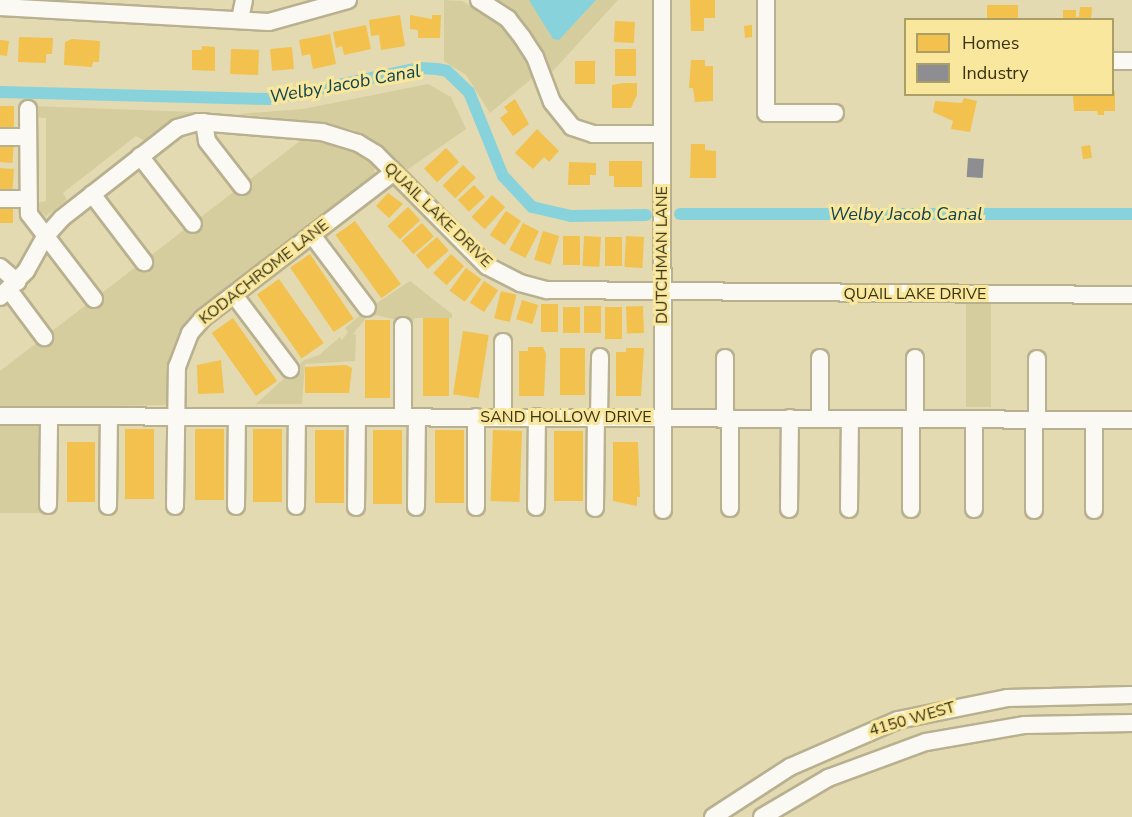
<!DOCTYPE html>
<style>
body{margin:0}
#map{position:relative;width:1132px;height:817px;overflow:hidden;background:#e3dab1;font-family:"Nunito Sans",sans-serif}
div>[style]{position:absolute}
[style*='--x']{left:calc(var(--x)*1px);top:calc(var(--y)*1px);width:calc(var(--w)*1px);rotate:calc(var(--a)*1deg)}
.green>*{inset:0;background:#d6cd9f;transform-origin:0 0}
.water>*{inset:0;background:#88d3db}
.homes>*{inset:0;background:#f2c14e;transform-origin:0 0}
.industry>*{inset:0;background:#8d8d92;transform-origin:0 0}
.canal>*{height:12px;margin:-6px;padding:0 6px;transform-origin:6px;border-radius:6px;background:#88d3db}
.roads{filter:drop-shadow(2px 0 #b8b08f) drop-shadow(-2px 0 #b8b08f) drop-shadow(0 2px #b8b08f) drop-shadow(0 -2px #b8b08f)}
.minor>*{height:16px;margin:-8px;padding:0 8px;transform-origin:8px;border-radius:8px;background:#fbf9f3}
span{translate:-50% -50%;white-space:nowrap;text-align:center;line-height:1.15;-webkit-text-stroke:6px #f8e79c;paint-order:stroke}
.street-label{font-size:16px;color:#393213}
.water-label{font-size:18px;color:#10434f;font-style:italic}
.legend{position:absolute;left:904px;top:18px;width:210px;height:78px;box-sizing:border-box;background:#f8e79c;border:2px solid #ac9f65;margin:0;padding:8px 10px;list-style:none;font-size:18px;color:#393213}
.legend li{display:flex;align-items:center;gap:12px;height:30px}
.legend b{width:30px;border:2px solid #ac9f65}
</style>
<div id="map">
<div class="green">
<div style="clip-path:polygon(444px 0,462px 1px,501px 24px,524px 52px,535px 76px,490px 113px,466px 75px,444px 61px)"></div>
<div style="clip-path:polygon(496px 0,618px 0,552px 72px,530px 31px)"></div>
<div style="clip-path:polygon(428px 84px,451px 97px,466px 129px,407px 170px,386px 150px,354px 130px,325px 123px,237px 114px,303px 109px)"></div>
<div style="clip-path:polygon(33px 106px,193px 112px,145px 141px,136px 136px,63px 193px,67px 200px,46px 216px,37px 208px,37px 203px,46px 201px,46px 118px,33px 117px)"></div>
<div style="clip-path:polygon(304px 138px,339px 141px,373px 161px,375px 174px,191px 320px,172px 351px,166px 405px,0 408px,0 371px)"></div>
<div style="clip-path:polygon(410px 281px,452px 314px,452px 318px,415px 318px,412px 323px,375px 315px,366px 318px,353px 334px,356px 335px,355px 361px,305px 364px,302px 404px,256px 404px,304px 360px,319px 355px,340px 337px,342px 340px,348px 332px,345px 328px,369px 308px)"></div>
<div style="left:966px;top:301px;width:25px;height:106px"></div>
<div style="left:0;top:423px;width:43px;height:90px"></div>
</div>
<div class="water">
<div style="clip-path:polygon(529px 0,596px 0,559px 40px,553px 39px)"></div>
</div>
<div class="homes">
<div style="clip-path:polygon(690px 0,715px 0,715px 18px,704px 18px,704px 31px,691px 31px)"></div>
<div style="left:987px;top:5px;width:31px;height:14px"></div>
<div style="clip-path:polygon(1080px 7px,1092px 7px,1091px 20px,1063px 20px,1063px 10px,1076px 10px,1076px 17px,1079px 17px)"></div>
<div style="clip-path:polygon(400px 15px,405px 46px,381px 50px,379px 35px,371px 36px,369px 20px)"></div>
<div style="clip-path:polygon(410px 15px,432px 19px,432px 15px,441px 15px,440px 38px,418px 38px,418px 30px,410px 29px)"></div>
<div style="left:615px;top:21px;width:20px;height:21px;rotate:3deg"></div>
<div style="clip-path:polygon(366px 25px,371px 49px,344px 55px,342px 46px,336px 48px,333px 32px)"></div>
<div style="clip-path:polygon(752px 25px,752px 37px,745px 38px,744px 26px)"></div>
<div style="clip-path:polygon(330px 34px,336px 64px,313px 69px,310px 54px,302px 56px,299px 40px)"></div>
<div style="clip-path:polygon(19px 37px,53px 38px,52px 54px,46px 54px,46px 63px,18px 62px)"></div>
<div style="clip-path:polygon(72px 39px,100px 41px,99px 62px,93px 62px,92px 67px,64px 65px,65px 42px)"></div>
<div style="clip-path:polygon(0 40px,9px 41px,7px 56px,0 55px)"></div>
<div style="clip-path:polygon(202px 46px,215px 47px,215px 71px,192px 70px,192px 50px,202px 50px)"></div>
<div style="left:292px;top:47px;width:22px;height:22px;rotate:85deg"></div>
<div style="left:231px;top:49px;width:28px;height:25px;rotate:2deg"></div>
<div style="left:615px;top:49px;width:21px;height:27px"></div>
<div style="clip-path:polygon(691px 60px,705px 60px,705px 66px,713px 66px,713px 101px,695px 102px,693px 88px,689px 88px)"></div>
<div style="left:575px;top:61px;width:20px;height:23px"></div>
<div style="clip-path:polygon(623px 83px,637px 83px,637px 95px,631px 108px,612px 108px,612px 85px)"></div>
<div style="clip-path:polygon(1115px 90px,1115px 111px,1104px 111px,1104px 115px,1098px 115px,1097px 111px,1074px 111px,1073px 94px,1112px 94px)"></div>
<div style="clip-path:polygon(964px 98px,977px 101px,970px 132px,951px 129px,953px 121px,933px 112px,935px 101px,962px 103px)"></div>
<div style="clip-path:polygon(515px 99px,529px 124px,513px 136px,500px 118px,508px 112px,504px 107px)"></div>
<div style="left:0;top:106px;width:14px;height:21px"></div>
<div style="clip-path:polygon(537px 129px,559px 151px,549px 162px,544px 157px,533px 169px,515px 153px)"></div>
<div style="left:0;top:141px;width:14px;height:21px;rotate:4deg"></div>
<div style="clip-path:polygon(691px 144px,705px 144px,705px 150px,716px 151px,716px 178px,690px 178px)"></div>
<div style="left:1090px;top:145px;width:13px;height:9px;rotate:81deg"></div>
<div style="left:446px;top:148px;width:19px;height:30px;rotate:47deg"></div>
<div style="clip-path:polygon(609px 161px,642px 161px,642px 187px,614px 187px,614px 176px,609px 176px)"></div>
<div style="clip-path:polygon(569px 162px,596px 163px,596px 175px,590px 175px,590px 185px,568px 185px)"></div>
<div style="left:463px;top:165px;width:18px;height:29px;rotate:45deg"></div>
<div style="left:0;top:168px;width:14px;height:21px;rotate:4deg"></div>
<div style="left:474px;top:185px;width:16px;height:22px;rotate:47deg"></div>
<div style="clip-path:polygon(388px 193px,403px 204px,389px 218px,376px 206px)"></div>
<div style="left:492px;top:195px;width:18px;height:30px;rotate:43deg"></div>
<div style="left:13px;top:200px;width:23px;height:13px;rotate:90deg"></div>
<div style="left:408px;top:207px;width:18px;height:28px;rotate:47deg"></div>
<div style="left:506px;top:211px;width:18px;height:29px;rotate:34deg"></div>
<div style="left:355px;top:221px;width:78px;height:24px;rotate:54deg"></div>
<div style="left:422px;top:223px;width:18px;height:27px;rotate:49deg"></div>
<div style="left:523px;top:223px;width:18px;height:30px;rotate:27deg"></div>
<div style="left:543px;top:231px;width:17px;height:30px;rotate:17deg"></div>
<div style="left:563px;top:236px;width:17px;height:29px"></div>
<div style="left:584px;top:236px;width:17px;height:30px;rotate:3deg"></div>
<div style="left:626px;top:236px;width:18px;height:31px;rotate:3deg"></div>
<div style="left:437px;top:237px;width:18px;height:28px;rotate:49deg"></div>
<div style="left:605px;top:237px;width:17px;height:29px"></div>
<div style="left:310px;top:254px;width:78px;height:24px;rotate:56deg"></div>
<div style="left:451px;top:254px;width:18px;height:26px;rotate:43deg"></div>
<div style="left:466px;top:268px;width:19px;height:28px;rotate:36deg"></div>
<div style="left:279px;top:279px;width:78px;height:27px;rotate:55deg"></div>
<div style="left:484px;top:281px;width:17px;height:26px;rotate:33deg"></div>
<div style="left:501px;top:291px;width:16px;height:28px;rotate:14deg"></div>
<div style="left:522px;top:300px;width:17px;height:20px;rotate:17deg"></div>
<div style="left:541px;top:304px;width:17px;height:28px"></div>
<div style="left:584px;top:306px;width:17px;height:27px"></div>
<div style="left:643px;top:306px;width:27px;height:17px;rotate:88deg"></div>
<div style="left:563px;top:307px;width:17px;height:26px"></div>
<div style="left:605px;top:307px;width:17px;height:32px"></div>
<div style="left:233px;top:318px;width:77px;height:26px;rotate:55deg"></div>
<div style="left:423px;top:318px;width:26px;height:78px"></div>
<div style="left:365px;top:320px;width:25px;height:78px"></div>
<div style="left:463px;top:331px;width:26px;height:64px;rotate:9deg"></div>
<div style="clip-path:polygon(528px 347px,543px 347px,546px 354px,544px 396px,519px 396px,519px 351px,528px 351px)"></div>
<div style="left:560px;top:348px;width:25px;height:47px"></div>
<div style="clip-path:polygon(626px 348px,644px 348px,641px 396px,616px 396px,616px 352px,626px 352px)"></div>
<div style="clip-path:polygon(221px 360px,224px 393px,198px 394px,197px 365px)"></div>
<div style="clip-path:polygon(346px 365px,352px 368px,349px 393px,305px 393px,305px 367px)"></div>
<div style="left:125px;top:429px;width:29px;height:70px"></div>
<div style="left:195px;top:429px;width:29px;height:71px"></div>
<div style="left:253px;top:429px;width:29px;height:73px"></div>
<div style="left:315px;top:430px;width:29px;height:73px"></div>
<div style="left:373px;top:430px;width:29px;height:74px"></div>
<div style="left:435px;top:430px;width:29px;height:73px"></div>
<div style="left:493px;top:430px;width:29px;height:71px;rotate:2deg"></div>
<div style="left:554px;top:431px;width:29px;height:70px"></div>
<div style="left:67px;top:442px;width:28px;height:60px"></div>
<div style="clip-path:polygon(613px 442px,638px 442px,640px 497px,637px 497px,637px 506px,613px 501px)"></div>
</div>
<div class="industry">
<div style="left:968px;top:158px;width:16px;height:19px;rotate:4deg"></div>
</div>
<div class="canal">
<div style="--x:0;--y:92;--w:271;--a:1.5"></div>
<div style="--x:271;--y:99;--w:152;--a:-11.8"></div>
<div style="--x:420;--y:68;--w:17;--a:3"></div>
<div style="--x:437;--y:69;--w:10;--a:11"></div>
<div style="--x:447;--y:71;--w:30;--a:44"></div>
<div style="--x:469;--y:92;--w:91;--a:68"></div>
<div style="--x:503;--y:176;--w:42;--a:46.9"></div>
<div style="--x:532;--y:207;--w:40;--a:13"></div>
<div style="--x:571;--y:216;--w:75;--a:-0.8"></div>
<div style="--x:680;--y:214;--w:452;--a:0"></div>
</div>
<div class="roads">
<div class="minor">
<div style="--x:479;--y:0;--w:35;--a:33"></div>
<div style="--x:508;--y:19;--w:23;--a:52"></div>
<div style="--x:522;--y:37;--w:24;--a:57"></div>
<div style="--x:535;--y:57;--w:48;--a:69.3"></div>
<div style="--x:552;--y:102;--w:32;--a:51"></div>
<div style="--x:572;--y:127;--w:22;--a:18"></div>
<div style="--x:593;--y:134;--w:69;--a:0"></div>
<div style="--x:662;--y:0;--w:510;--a:89.89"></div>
<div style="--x:766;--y:0;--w:113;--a:90"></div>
<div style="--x:766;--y:113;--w:69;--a:0"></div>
<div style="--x:0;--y:7;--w:269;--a:3.2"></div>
<div style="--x:269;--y:22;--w:82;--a:-15.6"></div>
<div style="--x:240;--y:19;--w:19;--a:-78"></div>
<div style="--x:1112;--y:61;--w:20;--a:0"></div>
<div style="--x:28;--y:109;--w:105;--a:89.5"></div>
<div style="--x:29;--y:214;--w:107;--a:52.6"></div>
<div style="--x:204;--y:122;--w:19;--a:81"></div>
<div style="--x:207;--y:141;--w:57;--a:52.1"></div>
<div style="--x:0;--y:137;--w:27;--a:0"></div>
<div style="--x:140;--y:156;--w:86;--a:52.1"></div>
<div style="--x:92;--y:194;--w:86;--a:52.6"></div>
<div style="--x:0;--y:199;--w:27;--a:0"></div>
<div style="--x:312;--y:235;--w:91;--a:53"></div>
<div style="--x:0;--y:267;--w:23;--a:41"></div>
<div style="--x:9;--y:290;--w:59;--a:53.3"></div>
<div style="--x:234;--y:295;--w:93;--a:52.9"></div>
<div style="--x:0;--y:297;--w:37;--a:-45"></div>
<div style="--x:26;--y:271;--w:39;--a:-61"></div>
<div style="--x:45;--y:237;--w:25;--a:-48"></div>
<div style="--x:62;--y:218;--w:146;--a:-38"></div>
<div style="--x:177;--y:128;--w:22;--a:-16"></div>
<div style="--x:198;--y:122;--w:124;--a:4.6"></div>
<div style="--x:322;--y:132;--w:38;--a:17"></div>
<div style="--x:358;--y:143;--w:21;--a:31"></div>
<div style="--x:376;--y:154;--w:158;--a:45.3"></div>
<div style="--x:487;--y:266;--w:37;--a:27"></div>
<div style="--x:520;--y:283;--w:28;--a:15"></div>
<div style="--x:547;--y:290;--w:585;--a:0.49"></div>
<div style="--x:725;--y:358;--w:60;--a:90"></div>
<div style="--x:915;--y:358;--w:61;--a:90"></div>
<div style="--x:0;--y:416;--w:1132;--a:0.2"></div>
<div style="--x:403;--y:417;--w:91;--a:-90"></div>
<div style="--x:503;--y:417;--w:75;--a:-90"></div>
<div style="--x:599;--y:417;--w:60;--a:-89"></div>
<div style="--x:820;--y:418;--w:60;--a:-90"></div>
<div style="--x:1037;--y:420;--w:61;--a:-90"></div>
<div style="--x:48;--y:505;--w:88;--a:-89.3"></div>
<div style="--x:108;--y:506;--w:89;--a:-89.4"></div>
<div style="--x:175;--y:506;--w:139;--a:-89.2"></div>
<div style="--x:177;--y:367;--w:36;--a:-69"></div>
<div style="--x:190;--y:333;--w:20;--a:-49"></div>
<div style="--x:203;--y:318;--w:240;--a:-37.4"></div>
<div style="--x:236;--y:506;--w:89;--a:-89.4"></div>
<div style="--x:296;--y:506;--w:89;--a:-89.4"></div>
<div style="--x:356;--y:507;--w:90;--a:-89.4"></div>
<div style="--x:416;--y:507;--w:90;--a:-89.4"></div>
<div style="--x:476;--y:507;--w:90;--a:-90"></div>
<div style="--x:536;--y:507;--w:90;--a:-89.4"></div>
<div style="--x:595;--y:508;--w:91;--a:-89.4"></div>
<div style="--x:730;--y:508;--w:90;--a:-90"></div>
<div style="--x:789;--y:509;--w:91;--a:-89.4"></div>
<div style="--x:849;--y:509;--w:90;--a:-89.4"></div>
<div style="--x:911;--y:509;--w:90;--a:-90"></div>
<div style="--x:974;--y:509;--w:90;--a:-90"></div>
<div style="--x:1034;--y:510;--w:90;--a:-90"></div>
<div style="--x:1094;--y:510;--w:90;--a:-90"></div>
<div style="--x:713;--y:817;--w:92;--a:-33"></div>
<div style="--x:790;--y:767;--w:118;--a:-23.5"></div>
<div style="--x:898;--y:720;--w:111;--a:-11.4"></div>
<div style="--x:1007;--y:698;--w:125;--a:-1.4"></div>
<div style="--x:762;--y:817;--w:77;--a:-30.6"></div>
<div style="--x:828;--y:778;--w:104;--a:-20.2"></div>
<div style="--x:926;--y:742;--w:99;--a:-9.8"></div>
<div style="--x:1024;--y:725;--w:108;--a:-1.1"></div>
</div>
</div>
<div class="street-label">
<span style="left:438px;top:215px;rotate:44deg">QUAIL LAKE DRIVE</span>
<span style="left:662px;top:255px;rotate:-90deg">DUTCHMAN LANE</span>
<span style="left:264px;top:272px;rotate:-38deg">KODACHROME LANE</span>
<span style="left:915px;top:294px">QUAIL LAKE DRIVE</span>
<span style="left:566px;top:417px">SAND HOLLOW DRIVE</span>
<span style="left:912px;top:719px;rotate:-16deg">4150 WEST</span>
</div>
<div class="water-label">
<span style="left:345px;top:84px;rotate:-10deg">Welby Jacob Canal</span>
<span style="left:906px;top:214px">Welby Jacob Canal</span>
</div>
<ul class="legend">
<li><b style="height:16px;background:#f2c14e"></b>Homes</li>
<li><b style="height:16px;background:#8d8d92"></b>Industry</li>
</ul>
</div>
